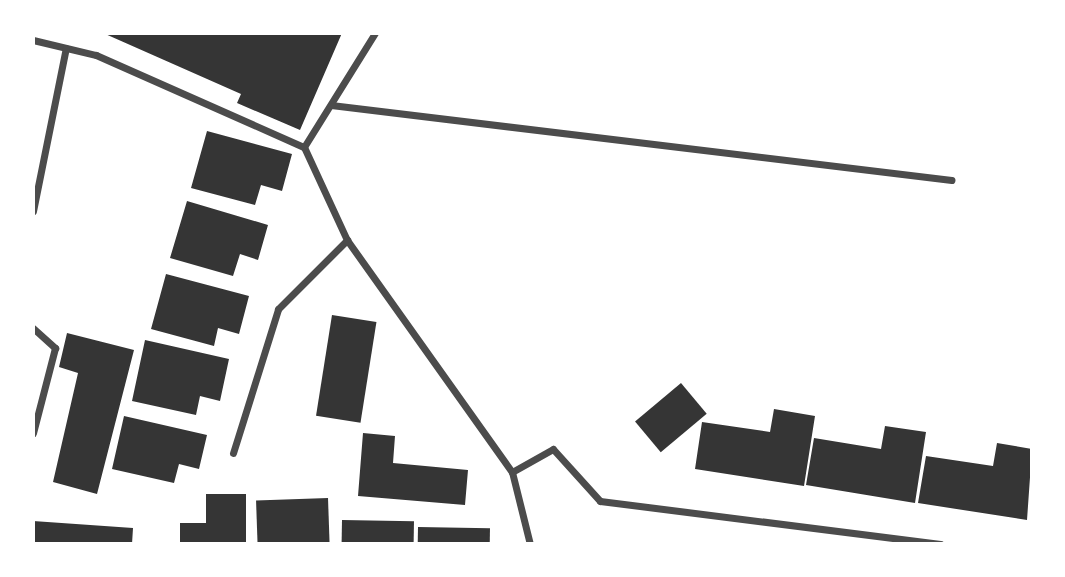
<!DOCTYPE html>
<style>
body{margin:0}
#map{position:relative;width:1065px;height:577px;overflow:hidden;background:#fff;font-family:Commissioner,sans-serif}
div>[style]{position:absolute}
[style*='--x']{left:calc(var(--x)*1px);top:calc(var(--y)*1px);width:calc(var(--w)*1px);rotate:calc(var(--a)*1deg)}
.building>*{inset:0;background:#353535;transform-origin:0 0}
.minor>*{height:7px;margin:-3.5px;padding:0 3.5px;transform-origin:3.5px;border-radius:3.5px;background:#4c4c4c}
span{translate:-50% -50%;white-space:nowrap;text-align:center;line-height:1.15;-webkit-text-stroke:7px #fff;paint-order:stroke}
.frame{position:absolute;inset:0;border:35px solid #fff;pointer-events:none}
</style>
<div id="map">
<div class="building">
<div style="clip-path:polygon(103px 33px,342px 33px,300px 130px,237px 103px,241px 94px)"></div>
<div style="clip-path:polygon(207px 131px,292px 154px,282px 191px,261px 185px,255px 205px,191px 188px)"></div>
<div style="clip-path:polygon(187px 201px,268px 225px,258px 260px,240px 254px,233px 276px,170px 258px)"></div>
<div style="clip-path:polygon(166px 274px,249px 296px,239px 334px,218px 328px,214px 346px,151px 329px)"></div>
<div style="left:332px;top:315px;width:45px;height:102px;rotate:9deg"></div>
<div style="clip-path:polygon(67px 333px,134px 350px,97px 494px,53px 482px,78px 373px,59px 367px)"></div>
<div style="clip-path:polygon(145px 340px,229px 359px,220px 401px,200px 396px,196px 415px,132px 401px)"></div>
<div style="left:681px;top:383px;width:40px;height:60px;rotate:50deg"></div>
<div style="clip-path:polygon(774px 409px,815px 416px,804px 486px,695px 469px,702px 422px,770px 432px)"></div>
<div style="clip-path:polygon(124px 416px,207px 435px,199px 469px,179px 464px,174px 483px,112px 469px)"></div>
<div style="clip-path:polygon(885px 426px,926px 432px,915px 503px,806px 485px,814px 438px,881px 449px)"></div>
<div style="clip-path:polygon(363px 433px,395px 436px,393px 463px,468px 470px,465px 505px,358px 496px)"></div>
<div style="clip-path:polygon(997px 443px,1032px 449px,1027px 520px,918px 503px,926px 456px,993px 466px)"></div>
<div style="clip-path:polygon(206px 494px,246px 494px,246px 544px,180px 544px,180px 523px,206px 523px)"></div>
<div style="left:328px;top:498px;width:46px;height:72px;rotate:88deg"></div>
<div style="left:342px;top:520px;width:72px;height:24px;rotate:1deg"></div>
<div style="clip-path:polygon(33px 521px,133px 528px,132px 544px,33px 544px)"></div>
<div style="left:418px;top:527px;width:72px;height:17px;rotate:1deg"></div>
</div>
<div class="minor">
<div style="--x:33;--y:40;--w:65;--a:13.4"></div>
<div style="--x:96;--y:55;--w:227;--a:23.9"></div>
<div style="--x:304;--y:147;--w:102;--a:65.2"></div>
<div style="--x:347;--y:240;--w:285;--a:54.6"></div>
<div style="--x:512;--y:472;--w:74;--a:76"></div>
<div style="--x:331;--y:105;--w:625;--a:6.9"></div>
<div style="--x:304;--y:147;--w:134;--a:-58.1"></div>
<div style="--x:33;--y:211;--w:166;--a:-78.6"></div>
<div style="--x:33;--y:328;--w:30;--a:42"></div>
<div style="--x:55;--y:348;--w:88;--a:104.5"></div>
<div style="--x:233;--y:453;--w:151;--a:-72.6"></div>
<div style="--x:278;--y:309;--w:98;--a:-45"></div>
<div style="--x:512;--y:472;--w:47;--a:-29.3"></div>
<div style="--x:553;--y:449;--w:70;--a:47.9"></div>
<div style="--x:600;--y:501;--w:343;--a:7.2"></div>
</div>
<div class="frame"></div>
</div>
